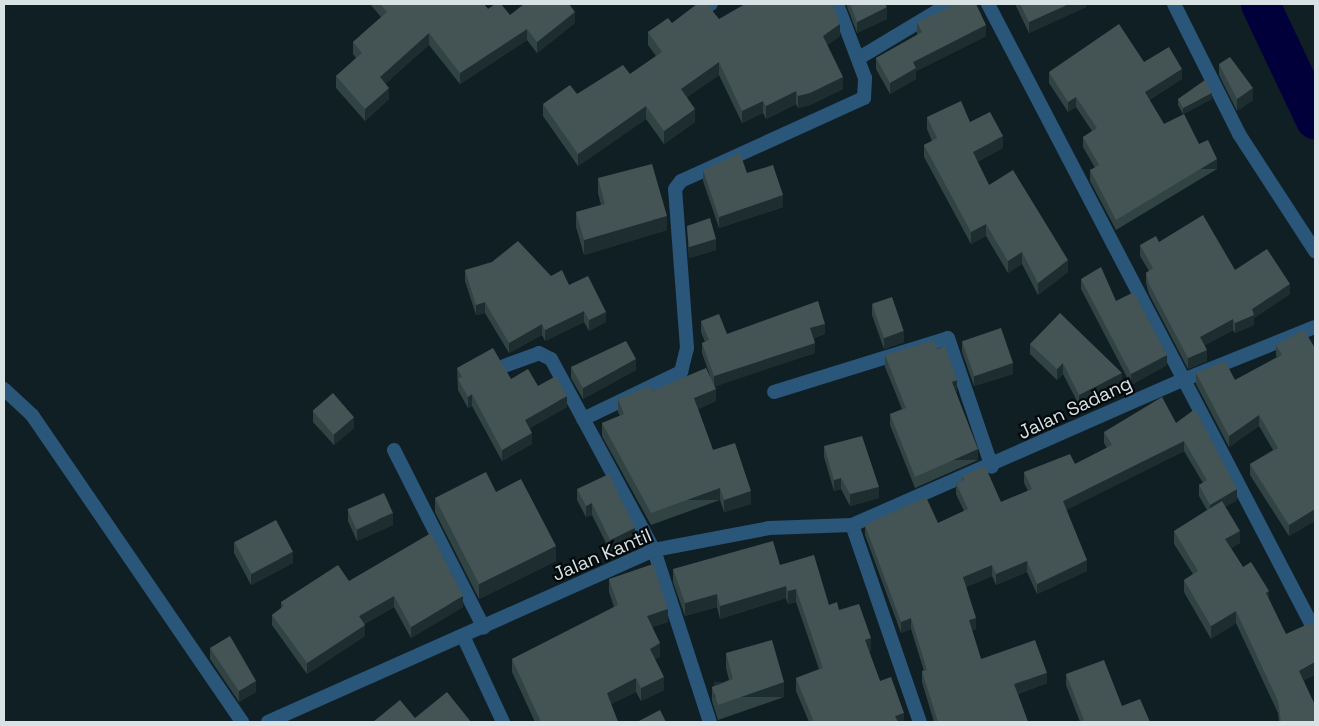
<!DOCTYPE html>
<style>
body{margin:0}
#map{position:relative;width:1319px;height:726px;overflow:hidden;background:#101f24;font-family:"Space Grotesk",sans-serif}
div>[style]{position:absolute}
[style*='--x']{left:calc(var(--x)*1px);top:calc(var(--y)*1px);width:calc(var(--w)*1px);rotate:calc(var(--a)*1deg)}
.river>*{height:39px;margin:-19.5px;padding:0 19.5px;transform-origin:19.5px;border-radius:19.5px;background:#02003b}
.minor>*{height:14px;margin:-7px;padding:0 7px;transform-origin:7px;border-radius:7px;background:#295679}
.wall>*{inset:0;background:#324344}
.shaded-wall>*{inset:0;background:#1d2d30;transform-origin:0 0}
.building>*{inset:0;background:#445455;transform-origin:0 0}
span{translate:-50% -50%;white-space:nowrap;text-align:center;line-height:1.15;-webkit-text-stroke:4.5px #03080a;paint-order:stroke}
.street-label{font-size:19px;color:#d8e2e5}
.frame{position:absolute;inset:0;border:5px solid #d8e2e5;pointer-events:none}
</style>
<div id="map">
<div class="river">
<div style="--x:1260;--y:4;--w:128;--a:64.6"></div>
</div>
<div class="minor">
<div style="--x:988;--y:4;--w:707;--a:62.46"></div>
<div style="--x:1174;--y:4;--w:145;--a:63.4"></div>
<div style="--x:1239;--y:134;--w:140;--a:57"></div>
<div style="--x:709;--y:5;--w:2;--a:-27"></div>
<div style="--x:859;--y:58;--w:105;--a:-31"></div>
<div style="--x:504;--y:366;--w:37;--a:-20"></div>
<div style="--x:539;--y:353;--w:13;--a:27"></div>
<div style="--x:551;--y:359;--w:217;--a:61.7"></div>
<div style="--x:654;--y:550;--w:181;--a:72"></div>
<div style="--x:4;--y:389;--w:38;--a:43"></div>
<div style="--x:32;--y:415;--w:372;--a:55.6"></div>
<div style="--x:774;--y:392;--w:182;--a:-17.2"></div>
<div style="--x:948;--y:338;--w:136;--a:71.2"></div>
<div style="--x:583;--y:419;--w:109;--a:-25.6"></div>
<div style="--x:681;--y:372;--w:25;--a:-76"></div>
<div style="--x:687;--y:348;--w:159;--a:-94.3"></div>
<div style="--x:675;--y:189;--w:10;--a:-53"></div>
<div style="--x:681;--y:181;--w:201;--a:-24.4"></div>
<div style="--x:864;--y:98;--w:20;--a:-87"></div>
<div style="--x:865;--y:78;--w:79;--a:-110.7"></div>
<div style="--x:394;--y:450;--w:199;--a:63.2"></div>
<div style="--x:852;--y:525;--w:208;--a:71"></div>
<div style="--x:464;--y:638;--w:93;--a:65.1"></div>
<div style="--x:268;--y:722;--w:423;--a:-24"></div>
<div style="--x:654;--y:550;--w:117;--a:-10.8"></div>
<div style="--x:769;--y:528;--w:83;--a:-2.1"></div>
<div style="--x:852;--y:525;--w:361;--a:-23.7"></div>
<div style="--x:1183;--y:380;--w:142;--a:-21.9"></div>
</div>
<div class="wall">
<div style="clip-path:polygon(370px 4px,484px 4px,488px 9px,510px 15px,575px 23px,537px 53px,527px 40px,460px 84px,429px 45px,385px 83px,389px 99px,365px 121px,336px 88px,336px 76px,356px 58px,353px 54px,353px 42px,381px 17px)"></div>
<div style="clip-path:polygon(846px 4px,885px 4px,887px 19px,857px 33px)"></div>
<div style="clip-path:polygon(1015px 4px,1086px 4px,1086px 7px,1029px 33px)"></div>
<div style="clip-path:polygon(719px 19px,840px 36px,827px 45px,843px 89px,810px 105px,798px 108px,796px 104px,766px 119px,763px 113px,742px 123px,719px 75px,687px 97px,695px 122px,664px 144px,646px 119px,578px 166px,543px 116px,543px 104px,577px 94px,630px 74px,656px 56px,648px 45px,648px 32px,672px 23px)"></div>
<div style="clip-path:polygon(917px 22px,986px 36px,916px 71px,916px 79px,890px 94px,876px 69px,876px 58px,917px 35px)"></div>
<div style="clip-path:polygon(1144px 62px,1182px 79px,1149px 100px,1164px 124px,1199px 144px,1217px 169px,1116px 230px,1090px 181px,1090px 170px,1095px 168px,1083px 147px,1083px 137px,1092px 131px,1076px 107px,1068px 112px,1049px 83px,1049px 72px)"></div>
<div style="clip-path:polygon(1219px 64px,1253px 100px,1237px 111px,1219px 75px)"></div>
<div style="clip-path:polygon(1178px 99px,1212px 99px,1183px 114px,1178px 105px)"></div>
<div style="clip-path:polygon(927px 117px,970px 122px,1003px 148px,977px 162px,989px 185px,1068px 272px,1038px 295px,1022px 264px,1008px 273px,986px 236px,971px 244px,924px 157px,924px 145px,932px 141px,927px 129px)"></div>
<div style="clip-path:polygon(703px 170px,747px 173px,783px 207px,719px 228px,703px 181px)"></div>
<div style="clip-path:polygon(598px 178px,667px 230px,584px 255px,576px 227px,576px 212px,601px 205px,598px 193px)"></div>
<div style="clip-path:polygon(687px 226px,716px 250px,689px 258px)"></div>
<div style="clip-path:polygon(1159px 242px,1235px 270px,1290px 294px,1254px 318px,1254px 325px,1235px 333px,1233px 330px,1205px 345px,1207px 361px,1188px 369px,1149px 294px,1146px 283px,1146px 273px,1149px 271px,1140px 256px,1140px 245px)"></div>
<div style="clip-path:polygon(465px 270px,551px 276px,569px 285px,606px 322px,589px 331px,584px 322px,545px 341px,542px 335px,509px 353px,485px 313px,476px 315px,465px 281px)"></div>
<div style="clip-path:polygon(1081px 279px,1116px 301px,1167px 365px,1131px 385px,1081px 289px)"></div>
<div style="clip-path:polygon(872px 304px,904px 342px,884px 349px,872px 315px)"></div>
<div style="clip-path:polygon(701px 321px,727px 334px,825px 334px,814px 338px,815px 353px,714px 386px,716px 401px,698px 409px,713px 450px,751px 504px,724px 512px,720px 500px,651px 525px,602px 436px,602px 423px,620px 416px,618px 412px,618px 399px,710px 376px,702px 353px,702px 343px,705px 342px,701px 332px)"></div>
<div style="clip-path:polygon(962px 341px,1013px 374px,974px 386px,962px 352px)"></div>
<div style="clip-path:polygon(1030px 344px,1122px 383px,1079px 405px,1063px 374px,1057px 380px,1030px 354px)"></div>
<div style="clip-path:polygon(1276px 345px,1315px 348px,1315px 521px,1289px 536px,1250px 475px,1250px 464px,1273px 450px,1259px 426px,1229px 447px,1196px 384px,1196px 373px,1235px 380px,1277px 357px,1276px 356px)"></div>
<div style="clip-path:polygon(885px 355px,957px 391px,956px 392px,978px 460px,915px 488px,890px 425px,890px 414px,902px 409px,885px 367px)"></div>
<div style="clip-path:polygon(571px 367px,636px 370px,583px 399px,571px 378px)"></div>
<div style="clip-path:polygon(457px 368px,511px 379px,538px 386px,567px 407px,530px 428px,532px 444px,502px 461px,472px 406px,468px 408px,458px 390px)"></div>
<div style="clip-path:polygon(313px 411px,354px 428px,334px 445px,313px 422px)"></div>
<div style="clip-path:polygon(1176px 423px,1237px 500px,1225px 507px,1240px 543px,1231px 548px,1243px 567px,1269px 599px,1304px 681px,1315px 722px,1279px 722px,1278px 713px,1236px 623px,1211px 639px,1184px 592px,1184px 580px,1193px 574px,1174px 544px,1174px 531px,1207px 510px,1199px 496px,1199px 485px,1203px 483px,1184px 451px,1066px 510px,1087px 571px,1037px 594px,1027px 572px,996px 585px,992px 576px,966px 587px,976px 629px,972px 630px,981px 659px,1047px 683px,1018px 694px,1028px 722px,934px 722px,922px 682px,922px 671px,924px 671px,911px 629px,901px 633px,865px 535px,865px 525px,938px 523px,964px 511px,956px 494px,956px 483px,962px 481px,962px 476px,1001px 502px,1028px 491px,1024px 483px,1024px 472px,1075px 464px,1107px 448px,1104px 443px,1104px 432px)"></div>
<div style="clip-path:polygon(824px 446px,879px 498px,850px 506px,841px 489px,834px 491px,824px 457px)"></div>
<div style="clip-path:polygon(577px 489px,635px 539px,610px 551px,592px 515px,586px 517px,577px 500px)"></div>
<div style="clip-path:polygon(496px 492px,556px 561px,479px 599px,435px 512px,435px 498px)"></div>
<div style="clip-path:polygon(348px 510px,393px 525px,357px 541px,348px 521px)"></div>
<div style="clip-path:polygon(234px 542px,293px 563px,251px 585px,234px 553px)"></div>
<div style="clip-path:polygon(780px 565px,829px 605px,839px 610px,871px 651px,869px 652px,880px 681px,904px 722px,809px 722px,796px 691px,796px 678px,819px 669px,796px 602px,788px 604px,786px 598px,720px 619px,717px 607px,685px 616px,673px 582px,673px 569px)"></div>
<div style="clip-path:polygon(609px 579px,668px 622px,652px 627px,660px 657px,655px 659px,664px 690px,641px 701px,636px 692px,611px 704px,618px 722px,535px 722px,512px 672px,512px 659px,614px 607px,609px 592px)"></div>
<div style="clip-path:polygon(349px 581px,463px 607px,411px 638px,394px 607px,364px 624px,365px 636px,307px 674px,272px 625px,272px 615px,281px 608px,281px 602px)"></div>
<div style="clip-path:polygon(210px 648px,256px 692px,239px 702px,210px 659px)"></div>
<div style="clip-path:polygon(726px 653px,784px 697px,718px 720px,712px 701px,712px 687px,729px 680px,726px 668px)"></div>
<div style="clip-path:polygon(1066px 674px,1150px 722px,1080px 722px,1066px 685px)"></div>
</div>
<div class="shaded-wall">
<div style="clip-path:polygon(1069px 4px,1086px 4px,1086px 7px,1029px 33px,1029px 22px)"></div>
<div style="clip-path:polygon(887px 7px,887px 19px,857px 33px,857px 22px)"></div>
<div style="clip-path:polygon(575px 12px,575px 23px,537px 53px,537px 42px)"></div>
<div style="clip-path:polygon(840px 24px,840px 36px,823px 48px,823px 36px)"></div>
<div style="clip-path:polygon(986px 25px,986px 36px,916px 71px,916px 79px,890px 94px,890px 83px,913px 62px)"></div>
<div style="clip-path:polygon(527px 29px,527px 40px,460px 84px,460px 73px)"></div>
<div style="clip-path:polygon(429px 33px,429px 45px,380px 89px,380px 77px)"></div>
<div style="clip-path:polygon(719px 62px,719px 75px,681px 101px,681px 89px)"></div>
<div style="clip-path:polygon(1182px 69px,1182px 79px,1145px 102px,1145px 92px)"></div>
<div style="clip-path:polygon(843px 77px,843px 89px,810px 105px,798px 108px,798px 96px)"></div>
<div style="clip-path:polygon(389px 88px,389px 99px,365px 121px,365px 109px)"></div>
<div style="clip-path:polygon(1253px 88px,1253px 100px,1237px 111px,1237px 99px)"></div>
<div style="clip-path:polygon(796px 91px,796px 104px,766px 119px,766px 106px)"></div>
<div style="clip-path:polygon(1212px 93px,1212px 99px,1183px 114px,1183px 108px)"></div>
<div style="clip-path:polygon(1076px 97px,1076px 107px,1068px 112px,1068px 102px)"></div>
<div style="clip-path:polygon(763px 101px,763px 113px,742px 123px,742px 111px)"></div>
<div style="clip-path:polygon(646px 106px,646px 119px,578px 166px,578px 154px)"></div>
<div style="clip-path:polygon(695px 109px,695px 122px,664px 144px,664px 131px)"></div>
<div style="clip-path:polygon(1003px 136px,1003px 148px,973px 164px,973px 152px)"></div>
<div style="left:1217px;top:159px;width:10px;height:118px;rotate:90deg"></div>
<div style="clip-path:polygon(783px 195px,783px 207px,719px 228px,719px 217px)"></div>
<div style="clip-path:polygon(667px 216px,667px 230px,584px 255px,584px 240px)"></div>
<div style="clip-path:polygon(986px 224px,986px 236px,971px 244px,971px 232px)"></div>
<div style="clip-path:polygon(716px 239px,716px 250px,689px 258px,689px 247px)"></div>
<div style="clip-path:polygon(1022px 252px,1022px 264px,1008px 273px,1008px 261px)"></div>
<div style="clip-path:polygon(1068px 260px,1068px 272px,1038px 295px,1038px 283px)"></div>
<div style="clip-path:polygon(1290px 284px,1290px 294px,1254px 318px,1254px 325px,1235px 333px,1235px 323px,1252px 309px)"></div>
<div style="clip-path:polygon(485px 302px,485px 313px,476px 315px,476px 305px)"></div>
<div style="clip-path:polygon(584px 311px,584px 322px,545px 341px,545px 330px)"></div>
<div style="clip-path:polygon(606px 312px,606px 322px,589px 331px,589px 320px)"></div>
<div style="clip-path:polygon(1233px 319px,1233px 330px,1200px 348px,1200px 337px)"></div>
<div style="clip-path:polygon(542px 324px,542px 335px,509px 353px,509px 343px)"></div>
<div style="clip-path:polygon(825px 324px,825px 334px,810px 339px,810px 328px)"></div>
<div style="clip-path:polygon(904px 331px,904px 342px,884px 349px,884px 338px)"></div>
<div style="clip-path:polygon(815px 343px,815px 353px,714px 387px,714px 376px)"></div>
<div style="clip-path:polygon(1207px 350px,1207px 361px,1188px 369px,1188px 358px)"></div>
<div style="clip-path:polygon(1167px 355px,1167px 365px,1131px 385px,1131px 374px)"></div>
<div style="clip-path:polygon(636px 359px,636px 370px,583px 399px,583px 388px)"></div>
<div style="clip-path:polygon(1013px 363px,1013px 374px,974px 386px,974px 375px)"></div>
<div style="clip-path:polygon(1063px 363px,1063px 374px,1057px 380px,1057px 369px)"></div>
<div style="clip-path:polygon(1122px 373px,1122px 383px,1079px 405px,1079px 395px)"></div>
<div style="clip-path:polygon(957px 380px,957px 391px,952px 393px,952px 382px)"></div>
<div style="clip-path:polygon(716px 389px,716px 401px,694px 411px,694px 398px)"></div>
<div style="clip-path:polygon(472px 394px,472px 406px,468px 408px,468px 397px)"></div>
<div style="clip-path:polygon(567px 396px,567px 407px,525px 431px,525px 420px)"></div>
<div style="clip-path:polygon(1259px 415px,1259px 426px,1229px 447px,1229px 436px)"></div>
<div style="clip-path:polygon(354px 417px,354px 428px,334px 445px,334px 434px)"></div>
<div style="clip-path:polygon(532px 433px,532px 444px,502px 461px,502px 450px)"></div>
<div style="clip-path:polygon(1184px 441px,1184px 451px,1063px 512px,1063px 501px)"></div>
<div style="left:978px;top:449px;width:11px;height:69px;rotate:90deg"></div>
<div style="clip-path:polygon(841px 478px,841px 489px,834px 491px,834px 480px)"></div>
<div style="clip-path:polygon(879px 487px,879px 498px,850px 506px,850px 494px)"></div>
<div style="left:720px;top:488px;width:12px;height:73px;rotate:90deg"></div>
<div style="clip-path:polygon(1237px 489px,1237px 500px,1210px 516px,1210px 505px)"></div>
<div style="clip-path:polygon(751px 491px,751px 504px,724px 512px,724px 500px)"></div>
<div style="clip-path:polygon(592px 503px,592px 515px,586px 517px,586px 506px)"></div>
<div style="clip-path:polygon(1315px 509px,1315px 521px,1289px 536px,1289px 525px)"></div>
<div style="clip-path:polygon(393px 513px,393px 525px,357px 541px,357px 530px)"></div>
<div style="clip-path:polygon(635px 528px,635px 539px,610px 551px,610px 540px)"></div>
<div style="clip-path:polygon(1240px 531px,1240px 543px,1225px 552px,1225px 539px)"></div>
<div style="clip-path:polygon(556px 546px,556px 561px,479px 599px,479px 584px)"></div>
<div style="clip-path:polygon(293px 552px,293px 563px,251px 585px,251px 574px)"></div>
<div style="clip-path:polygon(1087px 560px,1087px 571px,1037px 594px,1037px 584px)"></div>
<div style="clip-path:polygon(1027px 561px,1027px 572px,996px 585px,996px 574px)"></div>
<div style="clip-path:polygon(992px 565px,992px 576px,963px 588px,963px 577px)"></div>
<div style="clip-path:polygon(786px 586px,786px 598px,720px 619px,720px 606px)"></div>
<div style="clip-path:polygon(796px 589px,796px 602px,788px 604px,788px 591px)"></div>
<div style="clip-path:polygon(1269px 591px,1269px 604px,1266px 593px)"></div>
<div style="clip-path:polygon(717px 594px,717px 607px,685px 616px,685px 603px)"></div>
<div style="clip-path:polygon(394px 596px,394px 607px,359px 626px,359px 616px)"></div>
<div style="clip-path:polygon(463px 596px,463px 607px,411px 638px,411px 627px)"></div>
<div style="clip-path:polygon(668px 609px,668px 622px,647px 629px,647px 616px)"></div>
<div style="clip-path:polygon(1236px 611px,1236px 623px,1211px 639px,1211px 626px)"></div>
<div style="clip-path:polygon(911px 618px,911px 629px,901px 633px,901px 622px)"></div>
<div style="clip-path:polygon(976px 618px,976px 629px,969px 631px,969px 620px)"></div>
<div style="clip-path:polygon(365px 625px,365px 636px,307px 674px,307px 663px)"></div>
<div style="clip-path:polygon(871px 638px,871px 651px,865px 653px,865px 640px)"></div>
<div style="clip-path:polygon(660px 643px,660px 657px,650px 662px,650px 649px)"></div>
<div style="clip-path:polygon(1315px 662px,1315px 675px,1299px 683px,1299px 671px)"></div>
<div style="clip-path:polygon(1047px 673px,1047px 683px,1014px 695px,1014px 684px)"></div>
<div style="clip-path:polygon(664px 677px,664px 690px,641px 701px,641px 688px)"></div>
<div style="clip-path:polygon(636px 678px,636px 692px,607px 706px,607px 693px)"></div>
<div style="clip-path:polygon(256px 681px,256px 692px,239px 702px,239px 691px)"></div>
<div style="left:784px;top:682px;width:15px;height:70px;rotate:90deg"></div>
<div style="clip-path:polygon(904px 713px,904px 722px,895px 722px,895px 716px)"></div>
</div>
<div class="building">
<div style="clip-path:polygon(380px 4px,484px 4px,488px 9px,495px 4px,501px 4px,510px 15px,524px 4px,569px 4px,575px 12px,537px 42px,527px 29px,460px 73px,429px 33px,380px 77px,389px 88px,365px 109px,336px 76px,362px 53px,353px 42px,387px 12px)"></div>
<div style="clip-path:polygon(697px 4px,707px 4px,719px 19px,745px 4px,833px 4px,840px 24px,823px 36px,843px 77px,810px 93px,798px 96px,796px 91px,766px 106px,763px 101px,742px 111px,719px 62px,681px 89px,695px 109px,664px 131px,646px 106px,578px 154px,543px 104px,570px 85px,577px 94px,623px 65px,630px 74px,662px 52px,648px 32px,668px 18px,672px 23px)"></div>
<div style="clip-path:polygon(850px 4px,885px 4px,887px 7px,857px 22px)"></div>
<div style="clip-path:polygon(956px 4px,976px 4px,986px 25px,913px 62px,916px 68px,890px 83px,876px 58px,922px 32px,917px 22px)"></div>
<div style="clip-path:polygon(1020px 4px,1069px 4px,1029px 22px)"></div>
<div style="clip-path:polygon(1119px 24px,1144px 62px,1169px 47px,1182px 69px,1145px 92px,1164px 124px,1184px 114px,1199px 144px,1208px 140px,1217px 159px,1116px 220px,1090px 170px,1099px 165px,1083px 137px,1097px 128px,1076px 97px,1068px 102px,1049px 72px)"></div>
<div style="clip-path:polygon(1230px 57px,1253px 88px,1237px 99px,1219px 64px)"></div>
<div style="clip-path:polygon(1205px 80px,1212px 93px,1183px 108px,1178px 99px)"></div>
<div style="clip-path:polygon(961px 101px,970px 122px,990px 112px,1003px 136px,973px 152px,989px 185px,1013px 170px,1068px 260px,1038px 283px,1022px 252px,1008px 261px,986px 224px,971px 232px,924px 145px,937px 138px,927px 117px)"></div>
<div style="clip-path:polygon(740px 153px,747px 173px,773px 165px,783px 195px,719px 217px,703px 170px)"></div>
<div style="clip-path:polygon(652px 164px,667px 216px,584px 240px,576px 212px,605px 204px,598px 178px)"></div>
<div style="clip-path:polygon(1203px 215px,1235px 270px,1267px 249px,1290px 284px,1252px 309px,1254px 315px,1235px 323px,1233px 319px,1200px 337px,1207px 350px,1188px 358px,1149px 284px,1146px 273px,1153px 268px,1140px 245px,1156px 236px,1159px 242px)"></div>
<div style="clip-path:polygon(710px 218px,716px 239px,689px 247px,687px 226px)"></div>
<div style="clip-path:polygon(518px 241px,551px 276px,562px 270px,569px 285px,588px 276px,606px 312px,589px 320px,584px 311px,545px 330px,542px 324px,509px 343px,485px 302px,476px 305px,465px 270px,492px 262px)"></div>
<div style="clip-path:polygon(1101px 267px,1116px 301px,1134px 292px,1167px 355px,1131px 374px,1081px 279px)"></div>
<div style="left:892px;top:297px;width:36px;height:21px;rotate:71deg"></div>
<div style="clip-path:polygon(818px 301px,825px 324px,810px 328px,815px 343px,714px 376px,702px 343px,709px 340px,701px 321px,719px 314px,727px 334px)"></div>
<div style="clip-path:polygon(1060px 313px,1122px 373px,1079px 395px,1063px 363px,1057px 369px,1030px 344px)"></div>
<div style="left:1001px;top:328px;width:37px;height:41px;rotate:71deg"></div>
<div style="clip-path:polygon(1304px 330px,1315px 348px,1315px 509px,1289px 525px,1250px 464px,1278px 448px,1259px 415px,1229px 436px,1196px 373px,1225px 361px,1235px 380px,1282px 355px,1276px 345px)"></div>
<div style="clip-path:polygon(934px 340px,937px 349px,945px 346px,957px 380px,952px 382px,978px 449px,915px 477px,890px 414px,906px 408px,885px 355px)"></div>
<div style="clip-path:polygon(626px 341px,636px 359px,583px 388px,571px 367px)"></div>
<div style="clip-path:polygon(493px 348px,511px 379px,528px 369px,538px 386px,556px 376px,567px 396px,525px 420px,532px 433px,502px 450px,472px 394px,468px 397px,458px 379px,462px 377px,457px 368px)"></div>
<div style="clip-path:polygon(706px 368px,716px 389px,694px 398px,713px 450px,735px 443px,751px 491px,724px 500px,720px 488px,651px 513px,602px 423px,624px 414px,618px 399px,649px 386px,652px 391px)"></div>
<div style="left:333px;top:393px;width:32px;height:27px;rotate:49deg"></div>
<div style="clip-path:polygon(1162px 397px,1176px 423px,1195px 409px,1237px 489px,1210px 505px,1199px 485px,1207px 480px,1184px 441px,1063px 501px,1087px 560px,1037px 584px,1027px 561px,996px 574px,992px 565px,963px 577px,976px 618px,969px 620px,981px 659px,1035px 640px,1047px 673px,1014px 684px,1028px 722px,938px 722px,922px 671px,927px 670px,911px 618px,901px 622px,865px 525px,926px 497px,938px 523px,968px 509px,956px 483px,964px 480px,962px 476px,985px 466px,1001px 502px,1032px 489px,1024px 472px,1070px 454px,1075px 464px,1112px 445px,1104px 432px)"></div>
<div style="clip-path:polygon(862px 436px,879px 487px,850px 494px,841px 478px,834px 480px,824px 446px)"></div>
<div style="clip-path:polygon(486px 472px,496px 492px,521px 479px,556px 546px,479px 584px,435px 498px)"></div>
<div style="clip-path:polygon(609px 474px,635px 528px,610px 540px,592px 503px,586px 506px,577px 489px)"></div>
<div style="left:384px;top:493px;width:22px;height:40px;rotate:66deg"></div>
<div style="clip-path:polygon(1222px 501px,1240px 531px,1225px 539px,1243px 567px,1251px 562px,1269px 591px,1266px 593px,1286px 634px,1308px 624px,1315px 625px,1315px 662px,1299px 671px,1315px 705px,1315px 722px,1281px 722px,1278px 701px,1236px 611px,1211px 626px,1184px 580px,1198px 571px,1174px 531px)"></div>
<div style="left:276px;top:520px;width:36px;height:47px;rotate:62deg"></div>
<div style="clip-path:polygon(431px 533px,463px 596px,411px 627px,394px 596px,359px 616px,365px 625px,307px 663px,272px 615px,284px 606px,281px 602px,338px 565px,349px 581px)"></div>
<div style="clip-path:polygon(773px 541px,780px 565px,814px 555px,829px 605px,837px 602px,839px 610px,859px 604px,871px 638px,865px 640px,880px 681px,891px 677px,904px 713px,895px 716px,898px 722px,814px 722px,796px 678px,823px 668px,796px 589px,788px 591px,786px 586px,720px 606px,717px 594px,685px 603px,673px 569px)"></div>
<div style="clip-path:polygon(653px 564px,668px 609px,647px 616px,660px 643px,650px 649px,664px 677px,641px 688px,636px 678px,607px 693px,618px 722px,541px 722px,512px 659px,618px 605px,609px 579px)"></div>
<div style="clip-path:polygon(230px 636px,256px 681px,239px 691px,210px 648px)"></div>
<div style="clip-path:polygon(772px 640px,784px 682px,718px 705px,712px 687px,733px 679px,726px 653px)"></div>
<div style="clip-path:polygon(1104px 660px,1122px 706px,1140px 699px,1150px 722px,1079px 722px,1084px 720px,1066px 674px)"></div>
<div style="clip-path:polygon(447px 692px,471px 722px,373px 722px,400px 700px,415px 718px)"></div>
<div style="clip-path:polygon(660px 710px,666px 722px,637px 722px)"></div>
</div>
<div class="street-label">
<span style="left:1075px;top:408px;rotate:-25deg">Jalan Sadang</span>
<span style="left:602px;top:555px;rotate:-23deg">Jalan Kantil</span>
</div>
<div class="frame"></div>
</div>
